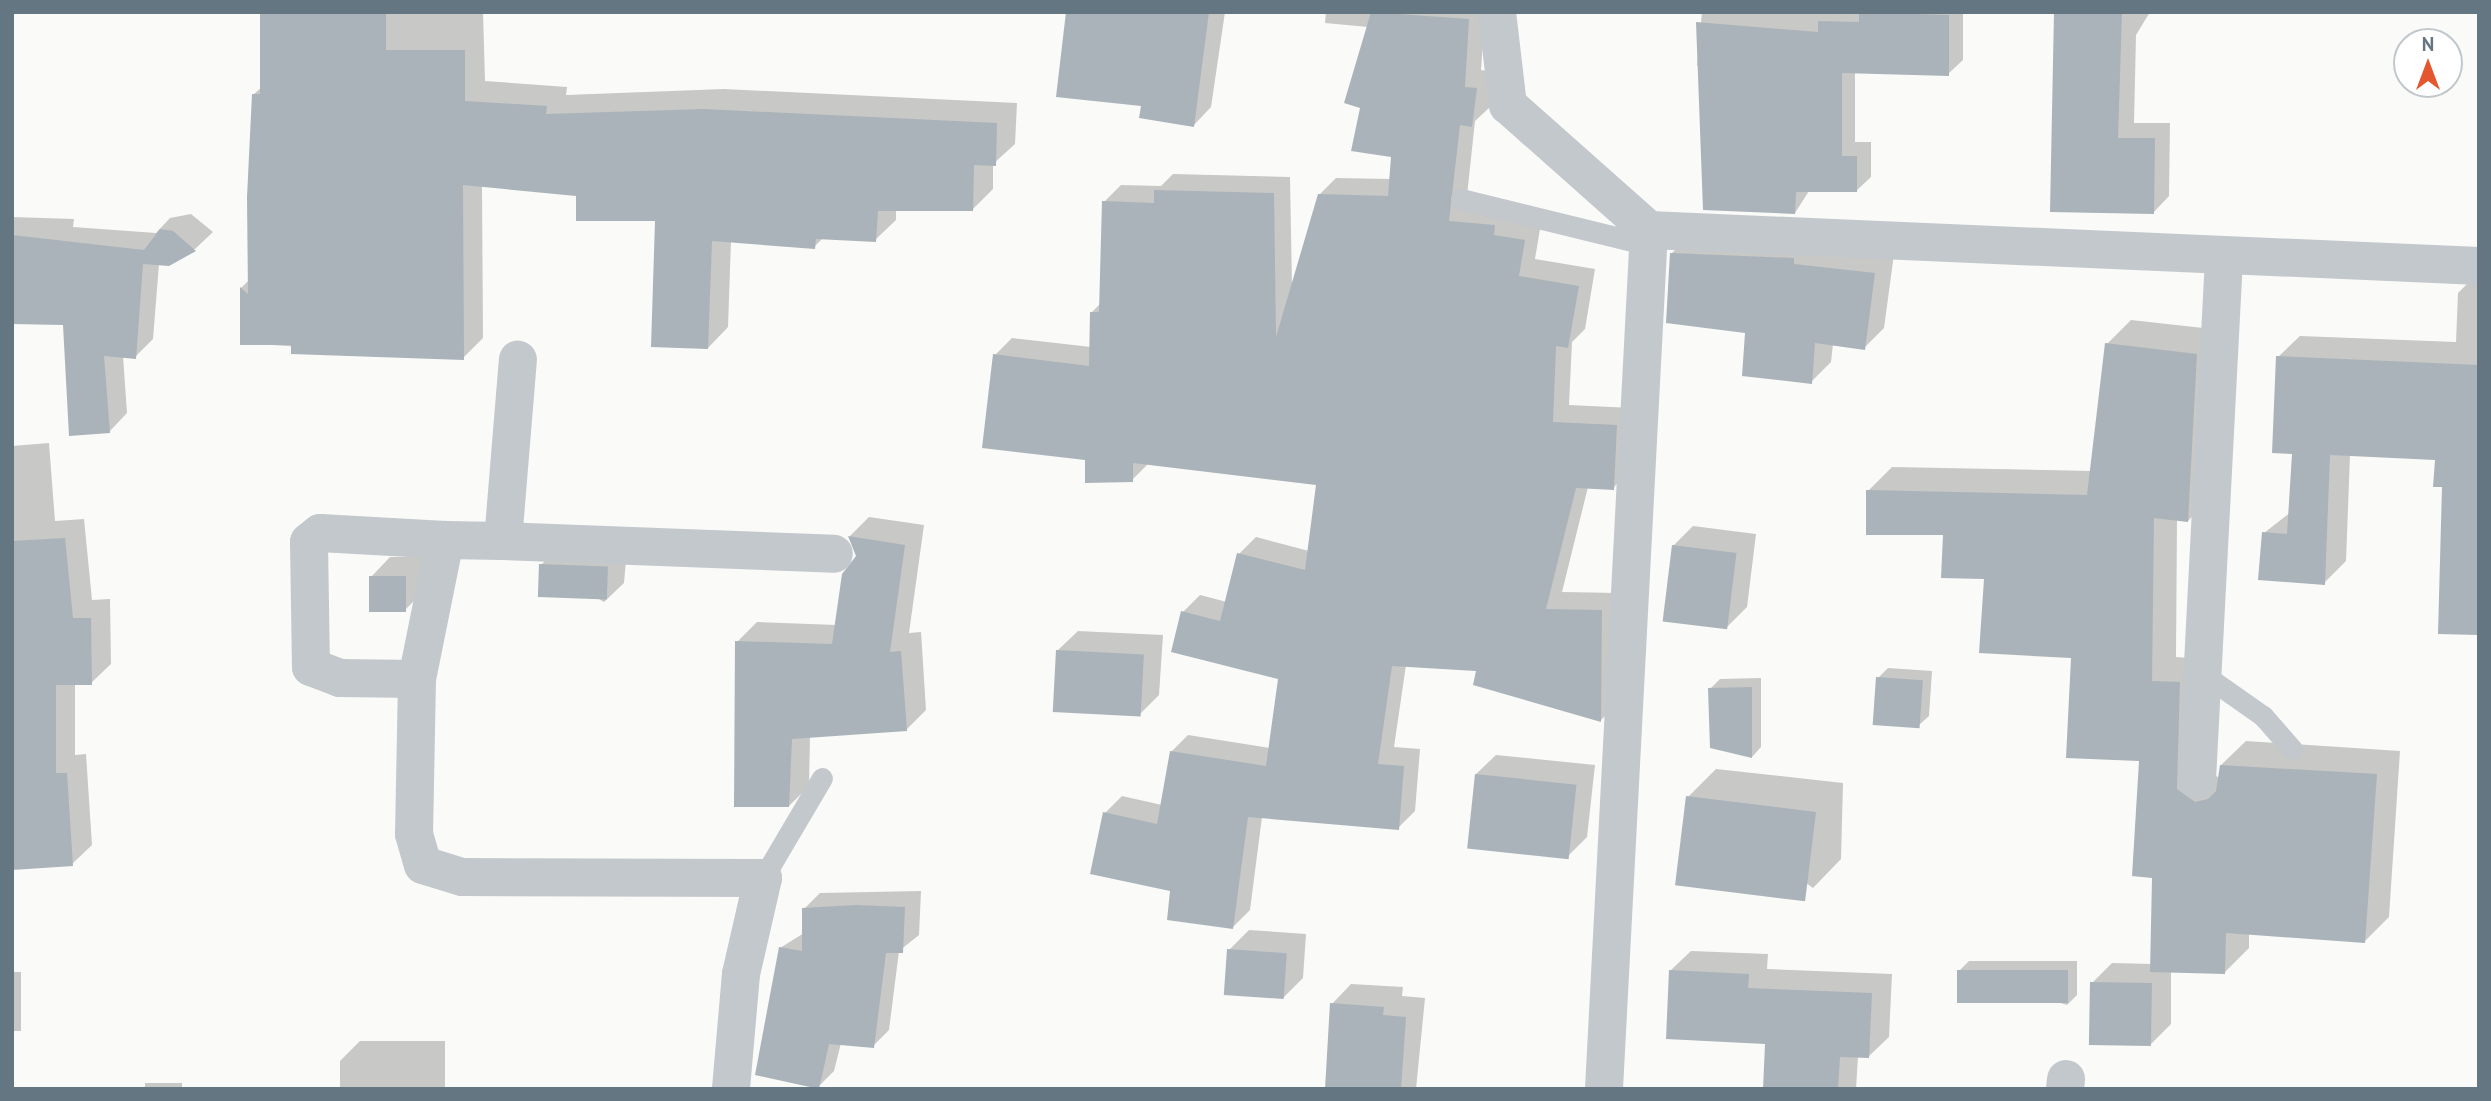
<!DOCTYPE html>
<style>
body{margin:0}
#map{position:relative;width:2491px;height:1101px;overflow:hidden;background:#fafaf8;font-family:"PT Sans",sans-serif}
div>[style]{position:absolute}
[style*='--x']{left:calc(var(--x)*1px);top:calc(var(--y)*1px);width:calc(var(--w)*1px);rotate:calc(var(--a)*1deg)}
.shadow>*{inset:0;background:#0003;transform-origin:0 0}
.building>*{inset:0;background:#aab3b9;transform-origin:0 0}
.service>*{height:21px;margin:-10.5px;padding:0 10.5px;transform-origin:10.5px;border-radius:10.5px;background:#c3c8cc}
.minor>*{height:38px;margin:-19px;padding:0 19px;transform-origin:19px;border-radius:19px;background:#c3c8cc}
span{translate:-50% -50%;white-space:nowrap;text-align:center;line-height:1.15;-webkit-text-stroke:7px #fff;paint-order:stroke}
.frame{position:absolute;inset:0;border:14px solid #657683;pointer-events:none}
.north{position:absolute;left:2393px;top:28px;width:70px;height:70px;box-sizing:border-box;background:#fff;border:2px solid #c1c8cd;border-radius:50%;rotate:0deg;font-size:19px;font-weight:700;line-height:28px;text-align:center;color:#657683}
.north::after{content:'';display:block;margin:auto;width:24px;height:32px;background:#e4572e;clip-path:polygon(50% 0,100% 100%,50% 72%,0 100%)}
</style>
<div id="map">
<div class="shadow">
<div style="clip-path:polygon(260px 12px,483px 12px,485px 81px,567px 87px,566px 95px,724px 89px,1017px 103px,1015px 144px,993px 164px,993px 189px,973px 209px,896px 209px,896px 220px,875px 240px,823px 238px,814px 247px,731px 241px,728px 327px,708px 348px,657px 220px,577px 194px,482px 186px,483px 338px,463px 358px,242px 343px,241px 288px,250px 279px,253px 95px,262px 87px)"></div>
<div style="clip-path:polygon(1130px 12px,1225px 12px,1211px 107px,1194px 125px,1143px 105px)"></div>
<div style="clip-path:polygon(1326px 12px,1485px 12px,1481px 70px,1493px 72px,1489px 108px,1475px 121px,1466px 205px,1541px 223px,1535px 259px,1595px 269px,1585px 329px,1572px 342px,1569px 405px,1633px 408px,1630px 471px,1613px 488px,1588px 487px,1562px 592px,1618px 593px,1618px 703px,1601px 720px,1479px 669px,1406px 665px,1394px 747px,1420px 749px,1415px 811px,1398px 828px,1262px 817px,1250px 910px,1233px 927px,1172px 890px,1105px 813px,1122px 796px,1162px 805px,1171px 752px,1188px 735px,1270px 748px,1280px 678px,1183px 612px,1200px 595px,1227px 602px,1239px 554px,1256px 537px,1309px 551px,1318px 484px,1149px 463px,1132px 480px,1087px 458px,995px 355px,1012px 338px,1091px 347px,1092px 312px,1101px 303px,1104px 202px,1121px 185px,1161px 186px,1173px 174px,1290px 177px,1292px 286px,1319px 195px,1336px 178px,1391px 179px,1393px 156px,1362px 107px,1368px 27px,1325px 23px)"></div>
<div style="clip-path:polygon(1702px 12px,1963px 12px,1963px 60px,1948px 74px,1855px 71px,1855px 142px,1871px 142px,1871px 177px,1856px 191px,1809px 191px,1795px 213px,1697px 65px)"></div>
<div style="clip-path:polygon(2057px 12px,2150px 12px,2136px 35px,2134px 123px,2170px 123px,2169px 196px,2153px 213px)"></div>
<div style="clip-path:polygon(191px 214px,213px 232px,195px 249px,159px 264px,153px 339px,135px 357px,123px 356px,127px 413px,109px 432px,64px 323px,12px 322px,12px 217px,74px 219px,73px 227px,156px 233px,170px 218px)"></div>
<div style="clip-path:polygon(1691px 234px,1894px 254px,1884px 328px,1864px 348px,1833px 344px,1831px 362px,1811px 382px,1747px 332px,1671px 254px)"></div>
<div style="clip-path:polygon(2479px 272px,2479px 633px,2437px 458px,2350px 455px,2346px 561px,2324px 583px,2264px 533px,2291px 512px,2294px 452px,2278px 357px,2300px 336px,2456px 342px,2458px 293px)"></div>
<div style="clip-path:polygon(2131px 320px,2221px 330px,2212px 496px,2188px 521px,2177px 519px,2176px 657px,2204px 659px,2201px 765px,2219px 778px,2221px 765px,2246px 741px,2400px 751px,2389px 917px,2365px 941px,2249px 933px,2249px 948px,2224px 973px,2171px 971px,2171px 1024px,2151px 1044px,2092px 983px,2112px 963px,2152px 964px,2154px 876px,2140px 760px,2073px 657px,1944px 533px,1868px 491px,1892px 467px,2092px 471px,2107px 344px)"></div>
<div style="clip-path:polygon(49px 443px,55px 521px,84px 519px,92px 600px,110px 599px,111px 664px,91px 683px,75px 683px,75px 755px,86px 754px,92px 845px,72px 864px,12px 868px,12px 446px)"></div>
<div style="clip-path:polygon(869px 517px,924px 525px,909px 633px,921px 632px,926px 710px,906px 730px,810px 736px,809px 786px,789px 806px,737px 642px,757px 622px,837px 625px,858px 556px,850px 536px)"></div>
<div style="clip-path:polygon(1693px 526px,1756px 534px,1747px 607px,1727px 627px,1673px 546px)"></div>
<div style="clip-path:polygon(561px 545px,627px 548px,624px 583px,604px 602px,541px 565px)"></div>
<div style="clip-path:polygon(390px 557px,425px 557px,425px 590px,405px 610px,371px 577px)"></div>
<div style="clip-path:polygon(1078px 631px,1163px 635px,1159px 695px,1139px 715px,1058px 650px)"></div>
<div style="clip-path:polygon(1888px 668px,1932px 671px,1929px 716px,1919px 725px,1878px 678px)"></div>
<div style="clip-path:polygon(1761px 678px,1761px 747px,1752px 757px,1710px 689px,1720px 679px)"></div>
<div style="clip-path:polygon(1496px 755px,1595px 765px,1587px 837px,1567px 857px,1476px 774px)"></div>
<div style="clip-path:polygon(1716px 769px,1843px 783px,1841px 859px,1813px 888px,1688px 797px)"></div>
<div style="clip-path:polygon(921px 891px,919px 935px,899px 951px,889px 1030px,873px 1046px,841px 1043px,834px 1071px,818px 1087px,780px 948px,804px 933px,804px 909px,820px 893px)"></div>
<div style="clip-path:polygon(1249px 930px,1306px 934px,1303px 978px,1283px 998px,1229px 950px)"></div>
<div style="clip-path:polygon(1691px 951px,1768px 954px,1767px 969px,1892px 974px,1889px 1037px,1869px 1056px,1858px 1056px,1856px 1089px,1764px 1089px,1767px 1042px,1671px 970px)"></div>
<div style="clip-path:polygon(1969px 961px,2077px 961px,2077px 995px,2067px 1005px,1959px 971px)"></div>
<div style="left:12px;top:972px;width:9px;height:59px"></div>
<div style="clip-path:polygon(1351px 984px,1403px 987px,1402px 996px,1425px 998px,1416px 1089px,1326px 1089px,1332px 1004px)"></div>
<div style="clip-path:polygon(360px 1041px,445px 1041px,445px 1089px,309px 1089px,340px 1087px,340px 1061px)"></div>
<div style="left:145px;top:1083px;width:37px;height:8px"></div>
</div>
<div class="building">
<div style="clip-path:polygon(260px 12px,386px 12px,386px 50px,465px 50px,465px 101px,547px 106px,546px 114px,703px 109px,997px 123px,996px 166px,974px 165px,973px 211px,878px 211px,876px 242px,816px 239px,815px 249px,712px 241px,708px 349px,651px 347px,655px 221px,576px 221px,576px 196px,463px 185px,464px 360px,291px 354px,291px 345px,240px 345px,240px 287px,248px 294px,247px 197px,252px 94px,260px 94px)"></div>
<div style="clip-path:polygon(1066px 12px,1209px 12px,1194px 127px,1139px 118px,1141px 106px,1056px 97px)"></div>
<div style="clip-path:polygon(1371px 12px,1469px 19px,1465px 87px,1477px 88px,1472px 127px,1460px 125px,1449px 221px,1495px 225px,1494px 235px,1525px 240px,1519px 276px,1579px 286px,1568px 348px,1556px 346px,1553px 422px,1617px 425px,1614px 490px,1576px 488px,1546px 609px,1602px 610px,1601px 722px,1473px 685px,1476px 671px,1392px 666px,1378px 764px,1404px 766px,1399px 830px,1248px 817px,1233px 929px,1167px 920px,1170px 891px,1090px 874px,1103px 812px,1157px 824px,1170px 751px,1266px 766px,1278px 679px,1171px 652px,1181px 611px,1220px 621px,1237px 553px,1305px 570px,1316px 485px,1133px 463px,1133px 482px,1085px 483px,1085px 460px,982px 448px,993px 354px,1089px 366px,1090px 312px,1099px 312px,1102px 201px,1154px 203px,1154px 190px,1274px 193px,1276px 337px,1318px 194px,1388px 196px,1391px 157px,1351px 151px,1360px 108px,1344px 103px)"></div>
<div style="clip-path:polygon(1859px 12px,1949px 15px,1949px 76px,1842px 73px,1842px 156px,1857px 156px,1857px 192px,1796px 192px,1795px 214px,1703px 210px,1696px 22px,1818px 32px,1818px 21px,1859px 22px)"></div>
<div style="clip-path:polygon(2054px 12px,2122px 12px,2118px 138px,2155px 138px,2154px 214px,2050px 212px)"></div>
<div style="clip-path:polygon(160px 229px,173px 231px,196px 251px,169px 266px,143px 264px,136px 359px,104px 356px,110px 433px,69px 436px,63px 325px,12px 324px,12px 235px,144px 250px)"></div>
<div style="clip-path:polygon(1670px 253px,1794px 258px,1794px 264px,1875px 273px,1865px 350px,1815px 343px,1812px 384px,1742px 376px,1745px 333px,1666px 323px)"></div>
<div style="clip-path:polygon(2105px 343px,2197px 354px,2188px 522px,2154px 518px,2152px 681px,2180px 682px,2177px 789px,2195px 802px,2208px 799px,2216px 791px,2220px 765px,2377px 774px,2365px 943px,2226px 933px,2225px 974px,2150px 972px,2152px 878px,2132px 876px,2139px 761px,2066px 758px,2071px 658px,1979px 653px,1984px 579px,1941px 578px,1943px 535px,1866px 535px,1866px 490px,2087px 495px)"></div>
<div style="clip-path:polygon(2276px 356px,2479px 365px,2479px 635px,2438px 634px,2442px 487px,2433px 487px,2435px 460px,2330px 455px,2325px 585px,2258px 580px,2262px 532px,2287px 534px,2292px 454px,2272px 453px)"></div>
<div style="clip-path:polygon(848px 536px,905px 545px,890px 652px,901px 651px,907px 731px,792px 739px,789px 807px,734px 807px,735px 641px,832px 644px,842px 574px,856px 556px)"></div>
<div style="clip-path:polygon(65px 538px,73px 618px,91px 618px,92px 685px,56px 685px,56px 773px,67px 773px,73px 866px,12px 870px,12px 541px)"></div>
<div style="left:1672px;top:545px;width:65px;height:77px;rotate:7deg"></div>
<div style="left:539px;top:564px;width:69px;height:33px;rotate:2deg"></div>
<div style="left:369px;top:576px;width:37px;height:36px"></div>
<div style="left:1056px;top:650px;width:88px;height:62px;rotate:3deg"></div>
<div style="left:1876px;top:677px;width:47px;height:48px;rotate:4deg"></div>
<div style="clip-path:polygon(1752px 687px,1752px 758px,1710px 748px,1708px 688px)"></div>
<div style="left:1475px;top:774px;width:102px;height:75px;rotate:6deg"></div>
<div style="left:1686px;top:796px;width:131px;height:90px;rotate:7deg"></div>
<div style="clip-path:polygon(856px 905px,905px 907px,903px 953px,886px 953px,874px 1048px,829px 1044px,819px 1089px,755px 1075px,779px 947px,802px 951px,802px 908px)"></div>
<div style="left:1227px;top:949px;width:60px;height:46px;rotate:4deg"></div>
<div style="clip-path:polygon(1669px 970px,1749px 974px,1748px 988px,1872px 993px,1869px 1058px,1840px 1057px,1838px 1089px,1763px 1089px,1765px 1044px,1666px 1039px)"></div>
<div style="left:1957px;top:970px;width:111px;height:33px"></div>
<div style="left:2090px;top:982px;width:62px;height:63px;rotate:1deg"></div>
<div style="clip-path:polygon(1330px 1003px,1384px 1007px,1383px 1015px,1406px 1017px,1401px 1089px,1325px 1089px)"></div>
</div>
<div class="service">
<div style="--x:1461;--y:199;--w:193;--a:13.8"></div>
<div style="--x:2206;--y:676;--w:70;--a:35.1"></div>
<div style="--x:2263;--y:716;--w:44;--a:48.7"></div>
<div style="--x:763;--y:878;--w:116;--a:-59.5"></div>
</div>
<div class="minor">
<div style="--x:1497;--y:12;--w:94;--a:83.3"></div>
<div style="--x:1508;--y:105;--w:188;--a:41.6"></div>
<div style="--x:1649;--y:230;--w:831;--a:2.48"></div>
<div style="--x:445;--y:540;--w:125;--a:-176.8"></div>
<div style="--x:320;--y:533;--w:14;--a:141"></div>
<div style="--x:309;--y:542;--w:125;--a:89.1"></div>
<div style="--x:311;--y:667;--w:31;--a:21"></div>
<div style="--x:340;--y:678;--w:77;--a:0.7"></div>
<div style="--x:417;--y:679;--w:155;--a:91.1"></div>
<div style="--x:414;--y:834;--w:32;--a:74"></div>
<div style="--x:423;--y:865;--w:41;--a:17.1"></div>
<div style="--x:462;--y:877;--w:301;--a:0.2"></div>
<div style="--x:763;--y:878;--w:98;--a:102.9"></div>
<div style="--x:741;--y:974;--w:115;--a:95"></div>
<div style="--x:503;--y:541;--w:331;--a:2.2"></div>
<div style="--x:417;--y:679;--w:142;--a:-78.6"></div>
<div style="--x:445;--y:540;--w:58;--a:1"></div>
<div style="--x:503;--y:541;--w:182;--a:-85.3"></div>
<div style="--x:2197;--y:780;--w:524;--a:-87.04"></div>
<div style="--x:1604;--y:1089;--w:860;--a:-87"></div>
<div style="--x:2065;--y:1089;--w:10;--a:-84"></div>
</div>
<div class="frame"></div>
<div class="north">N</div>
</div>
